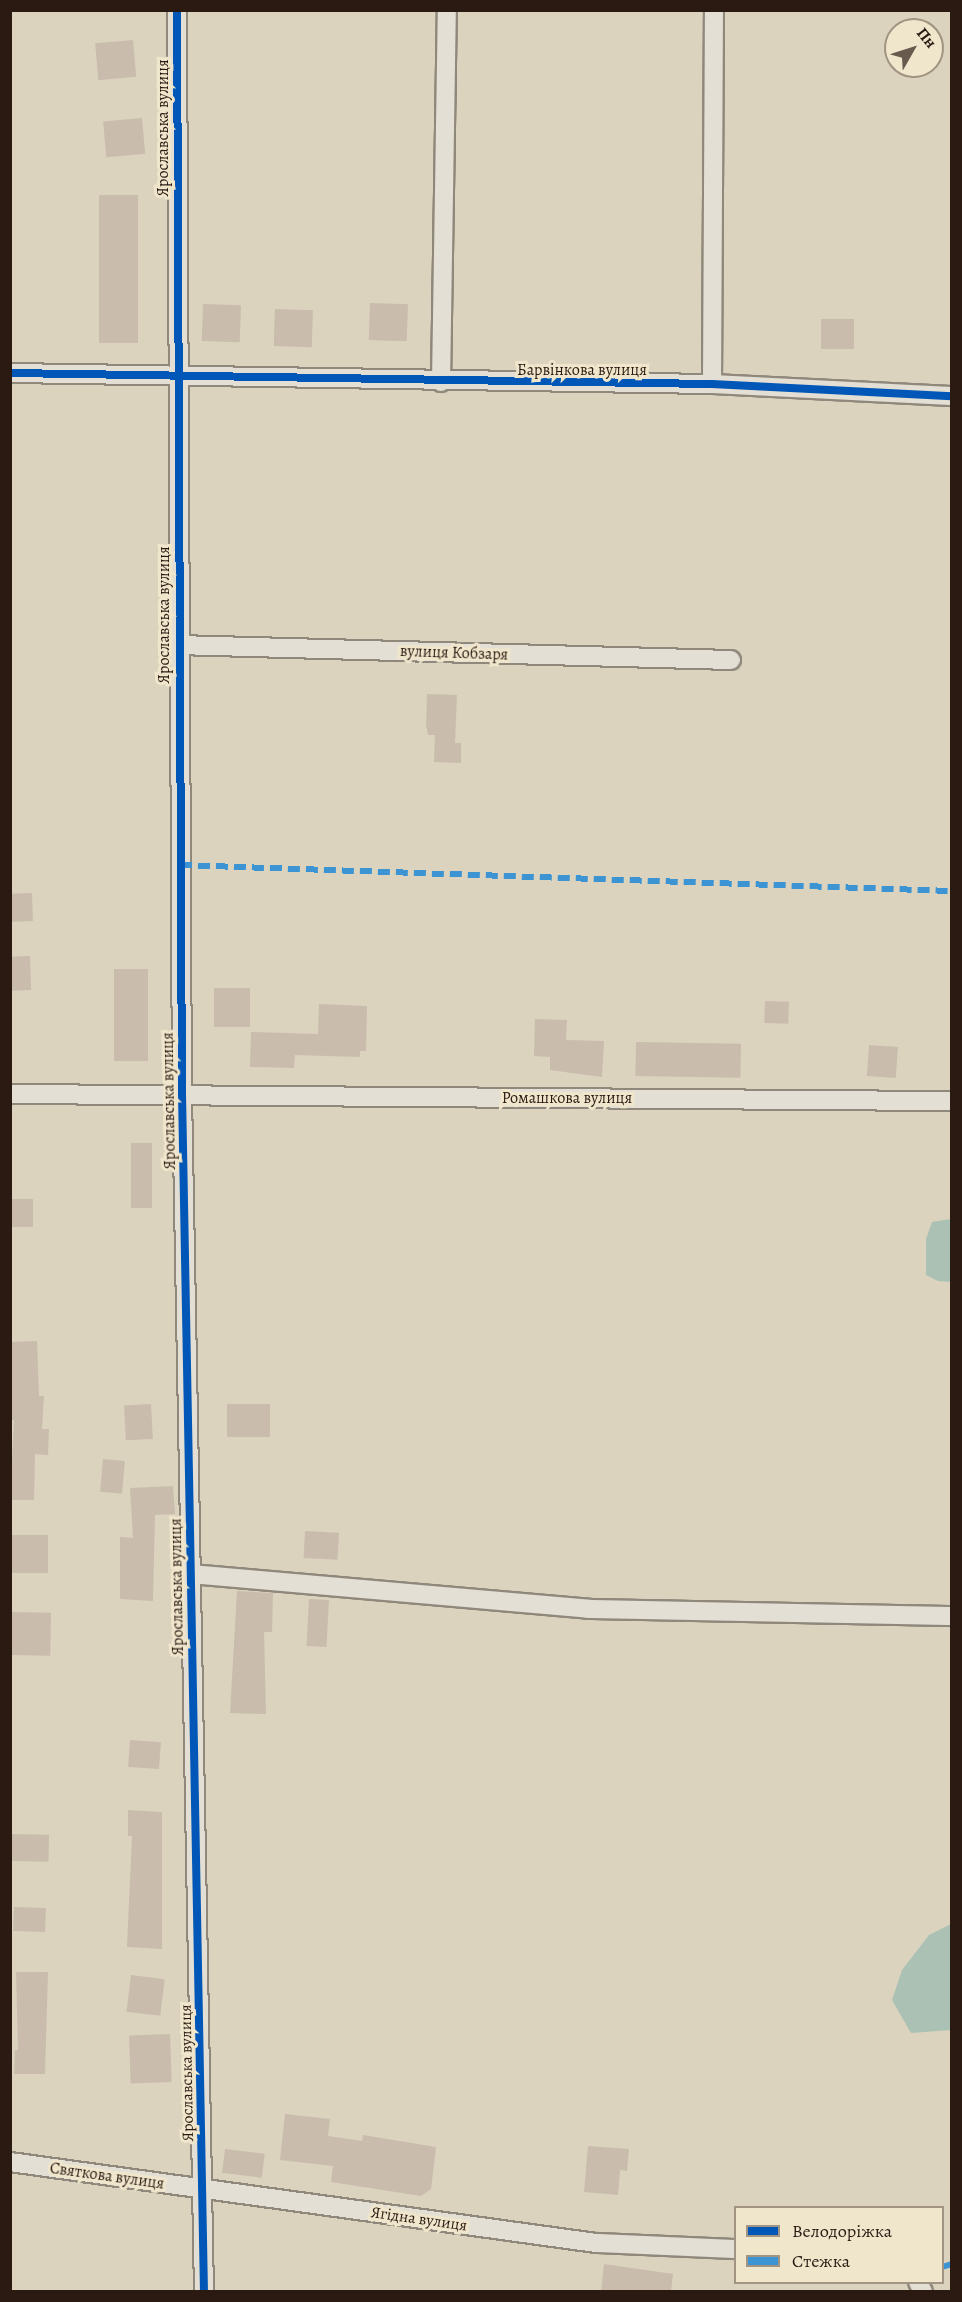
<!DOCTYPE html>
<meta charset="utf-8">
<style>
body{margin:0}
#map{position:relative;width:962px;height:2302px;overflow:hidden;background:#dbd3be;font-family:Alegreya,serif}
div>[style]{position:absolute}
[style*='--x']{left:calc(var(--x)*1px);top:calc(var(--y)*1px);width:calc(var(--w)*1px);rotate:calc(var(--a)*1deg)}
.water>*{inset:0;background:#abc1b3}
.building>*{inset:0;background:#c9bcad;transform-origin:0 0}
.roads{filter:drop-shadow(2px 0 #8f887b) drop-shadow(-2px 0 #8f887b) drop-shadow(0 2px #8f887b) drop-shadow(0 -2px #8f887b)}
.minor>*{height:18px;margin:-9px;padding:0 9px;transform-origin:9px;border-radius:9px;background:#e3dfd4}
.quiet>*{height:6px;margin-top:-3px;transform-origin:0;background:repeating-linear-gradient(90deg,#3c94d3 0 12px,transparent 0 18px)}
.cycleway>*{height:8px;margin:-4px;padding:0 4px;transform-origin:4px;border-radius:4px;background:#0057b8}
span{translate:-50% -50%;white-space:nowrap;text-align:center;line-height:1.15;-webkit-text-stroke:6px #f0e6cc;paint-order:stroke}
.street-label{font-size:16px;color:#2a1a12}
.frame{position:absolute;inset:0;border:12px solid #2a1a12;pointer-events:none}
.legend{position:absolute;left:734px;top:2206px;width:210px;height:78px;box-sizing:border-box;background:#f0e6cc;border:2px solid #a19482;margin:0;padding:8px 10px;list-style:none;font-size:18px;color:#2a1a12}
.legend li{display:flex;align-items:center;gap:12px;height:30px}
.legend b{width:30px;border:2px solid #a19482}
.north{position:absolute;left:884px;top:18px;width:60px;height:60px;box-sizing:border-box;background:#f0e6cc;border:2px solid #a19482;border-radius:50%;rotate:51deg;font-size:16px;font-weight:700;line-height:24px;text-align:center;color:#2a1a12}
.north::after{content:'';display:block;margin:auto;width:21px;height:27px;background:#685b4e;clip-path:polygon(50% 0,100% 100%,50% 72%,0 100%)}
</style>
<div id="map">
<div class="water">
<div style="clip-path:polygon(951px 1219px,951px 1282px,938px 1281px,926px 1275px,926px 1239px,932px 1222px)"></div>
<div style="clip-path:polygon(951px 1924px,951px 2030px,911px 2033px,892px 2000px,902px 1970px,929px 1935px)"></div>
</div>
<div class="building">
<div style="left:133px;top:40px;width:37px;height:38px;rotate:85deg"></div>
<div style="left:142px;top:118px;width:36px;height:39px;rotate:85deg"></div>
<div style="left:99px;top:195px;width:39px;height:148px"></div>
<div style="left:370px;top:303px;width:38px;height:37px;rotate:2deg"></div>
<div style="left:203px;top:304px;width:38px;height:37px;rotate:2deg"></div>
<div style="left:275px;top:309px;width:38px;height:37px;rotate:2deg"></div>
<div style="left:821px;top:319px;width:33px;height:30px"></div>
<div style="clip-path:polygon(427px 694px,457px 695px,455px 743px,461px 743px,461px 763px,434px 762px,435px 735px,428px 735px,426px 725px)"></div>
<div style="left:32px;top:893px;width:28px;height:22px;rotate:88deg"></div>
<div style="left:30px;top:956px;width:34px;height:20px;rotate:88deg"></div>
<div style="left:114px;top:969px;width:34px;height:92px"></div>
<div style="left:214px;top:988px;width:36px;height:39px"></div>
<div style="left:765px;top:1001px;width:24px;height:22px;rotate:2deg"></div>
<div style="clip-path:polygon(319px 1004px,367px 1006px,366px 1051px,360px 1051px,360px 1057px,295px 1055px,294px 1068px,250px 1067px,251px 1032px,318px 1034px)"></div>
<div style="clip-path:polygon(535px 1019px,567px 1020px,566px 1040px,604px 1041px,602px 1077px,550px 1070px,550px 1057px,534px 1056px)"></div>
<div style="left:636px;top:1042px;width:105px;height:34px;rotate:1deg"></div>
<div style="left:869px;top:1045px;width:29px;height:31px;rotate:4deg"></div>
<div style="left:131px;top:1143px;width:21px;height:65px"></div>
<div style="left:33px;top:1199px;width:28px;height:23px;rotate:90deg"></div>
<div style="clip-path:polygon(37px 1341px,39px 1396px,44px 1396px,42px 1429px,49px 1429px,48px 1455px,35px 1454px,34px 1500px,10px 1500px,14px 1420px,10px 1420px,11px 1342px)"></div>
<div style="left:151px;top:1404px;width:35px;height:27px;rotate:87deg"></div>
<div style="left:227px;top:1404px;width:43px;height:33px"></div>
<div style="left:103px;top:1459px;width:22px;height:33px;rotate:5deg"></div>
<div style="clip-path:polygon(173px 1486px,175px 1514px,155px 1515px,153px 1601px,120px 1599px,120px 1537px,133px 1538px,130px 1488px)"></div>
<div style="left:305px;top:1531px;width:34px;height:27px;rotate:3deg"></div>
<div style="left:48px;top:1535px;width:38px;height:38px;rotate:90deg"></div>
<div style="clip-path:polygon(237px 1591px,273px 1593px,272px 1632px,264px 1632px,266px 1714px,230px 1713px)"></div>
<div style="left:309px;top:1599px;width:20px;height:47px;rotate:3deg"></div>
<div style="left:10px;top:1612px;width:41px;height:43px;rotate:1deg"></div>
<div style="left:130px;top:1740px;width:31px;height:27px;rotate:4deg"></div>
<div style="clip-path:polygon(128px 1810px,162px 1812px,162px 1949px,127px 1947px,132px 1836px,128px 1836px)"></div>
<div style="left:10px;top:1834px;width:39px;height:27px;rotate:1deg"></div>
<div style="left:14px;top:1907px;width:32px;height:24px;rotate:2deg"></div>
<div style="clip-path:polygon(16px 1972px,48px 1972px,45px 2074px,14px 2074px,15px 2050px,18px 2050px)"></div>
<div style="left:131px;top:1975px;width:34px;height:37px;rotate:7deg"></div>
<div style="left:170px;top:2034px;width:48px;height:41px;rotate:88deg"></div>
<div style="clip-path:polygon(285px 2114px,330px 2119px,328px 2136px,362px 2141px,363px 2135px,436px 2147px,431px 2189px,421px 2196px,331px 2182px,333px 2166px,280px 2160px)"></div>
<div style="clip-path:polygon(588px 2146px,629px 2149px,627px 2171px,620px 2170px,618px 2195px,584px 2192px)"></div>
<div style="left:225px;top:2149px;width:40px;height:24px;rotate:7deg"></div>
<div style="clip-path:polygon(604px 2264px,673px 2274px,671px 2292px,601px 2292px)"></div>
</div>
<div class="roads">
<div class="minor">
<div style="--x:177;--y:10;--w:1083;--a:89.74"></div>
<div style="--x:182;--y:1093;--w:1199;--a:88.95"></div>
<div style="--x:10;--y:373;--w:702;--a:0.9"></div>
<div style="--x:712;--y:384;--w:240;--a:2.9"></div>
<div style="--x:441;--y:382;--w:372;--a:-89.1"></div>
<div style="--x:712;--y:384;--w:374;--a:-89.7"></div>
<div style="--x:177;--y:645;--w:554;--a:1.55"></div>
<div style="--x:10;--y:1094;--w:942;--a:0.43"></div>
<div style="--x:191;--y:1574;--w:399;--a:5"></div>
<div style="--x:588;--y:1609;--w:364;--a:1.1"></div>
<div style="--x:10;--y:2162;--w:592;--a:7.87"></div>
<div style="--x:596;--y:2243;--w:140;--a:2.5"></div>
<div style="--x:918;--y:2282;--w:11;--a:63"></div>
</div>
</div>
<div class="quiet">
<div style="--x:180;--y:865;--w:772;--a:1.93"></div>
<div style="--x:942;--y:2267;--w:10;--a:-17"></div>
</div>
<div class="cycleway">
<div style="--x:177;--y:10;--w:1083;--a:89.74"></div>
<div style="--x:182;--y:1093;--w:1199;--a:88.95"></div>
<div style="--x:10;--y:373;--w:702;--a:0.9"></div>
<div style="--x:712;--y:384;--w:240;--a:2.9"></div>
</div>
<div class="street-label">
<span style="left:163px;top:128px;rotate:-90deg">Ярославська вулиця</span>
<span style="left:582px;top:370px">Барвінкова вулиця</span>
<span style="left:164px;top:615px;rotate:-90deg">Ярославська вулиця</span>
<span style="left:454px;top:653px;rotate:2deg">вулиця Кобзаря</span>
<span style="left:567px;top:1098px">Ромашкова вулиця</span>
<span style="left:169px;top:1101px;rotate:-91deg">Ярославська вулиця</span>
<span style="left:177px;top:1587px;rotate:-91deg">Ярославська вулиця</span>
<span style="left:187px;top:2073px;rotate:-91deg">Ярославська вулиця</span>
<span style="left:107px;top:2176px;rotate:8deg">Святкова вулиця</span>
<span style="left:419px;top:2219px;rotate:8deg">Ягідна вулиця</span>
</div>
<div class="frame"></div>
<ul class="legend">
<li><b style="height:8px;background:#0057b8"></b>Велодоріжка</li>
<li><b style="height:8px;background:#3c94d3"></b>Стежка</li>
</ul>
<div class="north">Пн</div>
</div>
